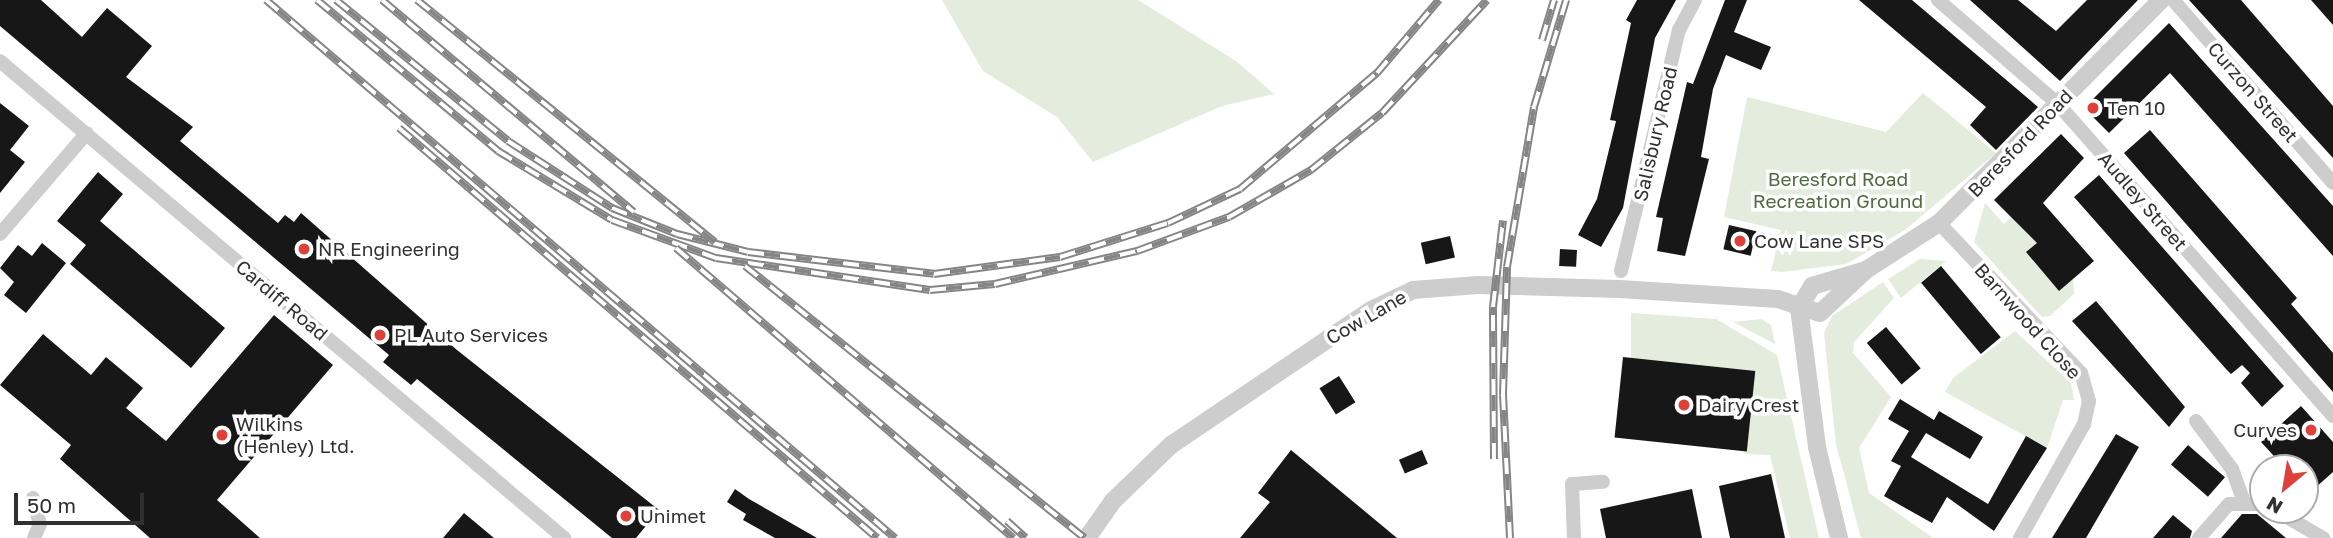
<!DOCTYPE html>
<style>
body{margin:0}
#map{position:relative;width:2333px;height:538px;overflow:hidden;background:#fff;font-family:"Golos Text",sans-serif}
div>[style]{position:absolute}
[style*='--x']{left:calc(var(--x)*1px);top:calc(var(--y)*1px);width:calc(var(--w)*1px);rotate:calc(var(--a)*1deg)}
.green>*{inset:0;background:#e4ecde}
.building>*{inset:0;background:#171717;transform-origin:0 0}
.minor>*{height:14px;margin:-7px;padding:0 7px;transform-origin:7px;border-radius:7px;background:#cdcdcd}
.tertiary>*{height:18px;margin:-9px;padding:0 9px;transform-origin:9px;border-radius:9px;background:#cdcdcd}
.rail>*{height:8px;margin-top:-4px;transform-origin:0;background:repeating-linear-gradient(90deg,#fff 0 16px,#858585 0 32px);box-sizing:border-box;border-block:2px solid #858585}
.dots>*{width:19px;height:19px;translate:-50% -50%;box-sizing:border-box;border:4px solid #fff;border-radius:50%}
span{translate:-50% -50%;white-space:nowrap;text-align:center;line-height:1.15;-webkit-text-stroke:7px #fff;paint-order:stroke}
.street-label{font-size:19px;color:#303030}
.poi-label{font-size:19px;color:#303030}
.left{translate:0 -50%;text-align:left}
.right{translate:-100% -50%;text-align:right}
.park-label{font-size:19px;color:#4e6a3e}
.north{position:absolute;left:2249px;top:454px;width:70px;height:70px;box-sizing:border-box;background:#fff;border:2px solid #acacac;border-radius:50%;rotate:210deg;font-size:19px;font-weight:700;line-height:28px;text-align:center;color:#303030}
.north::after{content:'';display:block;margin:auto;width:24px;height:32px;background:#de413a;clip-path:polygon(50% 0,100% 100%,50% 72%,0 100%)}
.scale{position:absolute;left:14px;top:493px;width:130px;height:32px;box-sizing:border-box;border:4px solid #303030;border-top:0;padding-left:9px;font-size:21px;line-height:24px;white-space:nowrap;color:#303030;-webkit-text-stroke:5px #fff;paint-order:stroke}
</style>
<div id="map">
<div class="green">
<div style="clip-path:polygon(942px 0,1138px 0,1236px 61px,1274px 94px,1222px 106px,1093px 162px,1057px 117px,983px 71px)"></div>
<div style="clip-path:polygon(1923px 93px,1996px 153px,1905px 230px,1846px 264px,1782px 272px,1771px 271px,1781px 230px,1724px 217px,1747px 97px,1886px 132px)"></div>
<div style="clip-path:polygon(1985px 203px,2004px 224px,2011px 217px,2073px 280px,2074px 294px,2050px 316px,2042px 317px,1974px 242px)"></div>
<div style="clip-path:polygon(1920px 259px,1946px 261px,1901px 298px,1888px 279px)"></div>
<div style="clip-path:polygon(1883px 282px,1894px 298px,1854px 342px,1853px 353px,1891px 397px,1859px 448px,1869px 493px,1933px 538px,1861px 538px,1836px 444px,1824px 333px,1832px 316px)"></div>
<div style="clip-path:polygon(1631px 313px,1716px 319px,1777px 355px,1819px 538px,1790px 538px,1770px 455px,1746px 454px,1631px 358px)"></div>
<div style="clip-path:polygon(1761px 319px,1771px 325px,1775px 344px,1733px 322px)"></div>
<div style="clip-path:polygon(2015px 331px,2071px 383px,2074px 400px,2063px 400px,2047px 448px,1945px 392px,1953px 378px)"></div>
</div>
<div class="building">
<div style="clip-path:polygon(0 0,41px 0,82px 37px,107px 8px,152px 46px,126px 77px,193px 127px,180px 141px,278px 223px,285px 215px,294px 222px,301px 213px,457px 350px,659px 510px,636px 538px,612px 538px,417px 379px,411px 385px,383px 362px,389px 355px,0 26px)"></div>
<div style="clip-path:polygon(1637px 0,1676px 0,1655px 38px,1623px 208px,1601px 247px,1578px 235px,1597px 199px,1616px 121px,1610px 120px,1631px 23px,1626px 20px)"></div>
<div style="clip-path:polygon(1725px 0,1747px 0,1734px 32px,1771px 47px,1761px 70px,1726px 55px,1713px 89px,1701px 157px,1709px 159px,1685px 256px,1657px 251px,1663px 218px,1656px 217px,1687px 82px,1693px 84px)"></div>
<div style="clip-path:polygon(1859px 0,1912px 0,2038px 107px,1996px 150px,1970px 125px,1986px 107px)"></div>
<div style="clip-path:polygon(1970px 0,2018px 0,2056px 31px,2087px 0,2138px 0,2060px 81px)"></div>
<div style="clip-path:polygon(2189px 0,2241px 0,2333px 106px,2333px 158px)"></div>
<div style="clip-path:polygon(2311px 0,2333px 0,2333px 25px)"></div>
<div style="clip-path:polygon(2169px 23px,2333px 206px,2333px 256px,2170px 73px,2109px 133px,2084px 108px)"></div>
<div style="clip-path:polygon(0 103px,29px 126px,10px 150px,25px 162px,0 193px)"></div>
<div style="clip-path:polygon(2150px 130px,2297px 298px,2291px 304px,2333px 353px,2333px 392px,2124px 153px)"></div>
<div style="clip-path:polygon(2061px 134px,2084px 158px,2043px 203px,2094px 261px,2059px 291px,2026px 252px,2037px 243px,1994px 200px)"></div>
<div style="clip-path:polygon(98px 172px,123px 194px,100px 221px,225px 328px,191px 368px,70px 264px,86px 245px,57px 221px)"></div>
<div style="clip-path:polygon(2099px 175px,2284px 386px,2262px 407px,2241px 383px,2250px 373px,2242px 365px,2231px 374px,2226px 369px,2074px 197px)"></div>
<div style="left:1729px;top:225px;width:28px;height:25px;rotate:13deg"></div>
<div style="left:1450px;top:236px;width:22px;height:30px;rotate:77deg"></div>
<div style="clip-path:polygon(42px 243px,66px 263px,26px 313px,4px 295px,14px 282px,0 268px,18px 245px,32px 256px)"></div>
<div style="left:1560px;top:249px;width:17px;height:17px;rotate:3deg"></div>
<div style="left:1941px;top:266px;width:93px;height:26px;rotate:50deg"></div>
<div style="clip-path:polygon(2096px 301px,2185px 407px,2169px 427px,2072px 321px)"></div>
<div style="clip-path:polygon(274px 315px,333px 365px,217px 500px,260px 538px,150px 538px,60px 459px,71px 445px,0 385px,43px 334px,91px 375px,106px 357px,143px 388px,126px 408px,166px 441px)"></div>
<div style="left:1886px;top:327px;width:54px;height:25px;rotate:50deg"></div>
<div style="left:1623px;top:357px;width:133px;height:81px;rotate:6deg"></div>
<div style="left:1339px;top:376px;width:31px;height:23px;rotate:58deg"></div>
<div style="clip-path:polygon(1900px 399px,1934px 420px,1939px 411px,1983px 437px,1970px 459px,1926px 433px,1911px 457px,1988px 504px,2026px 436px,2047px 448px,1994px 531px,1947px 497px,1932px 523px,1884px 496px,1901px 466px,1891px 461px,1909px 431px,1888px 419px)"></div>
<div style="clip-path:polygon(2301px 406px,2333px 442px,2333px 472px,2305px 497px,2305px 468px,2285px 468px,2261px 442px)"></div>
<div style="clip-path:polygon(2116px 434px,2139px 447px,2086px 538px,2052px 538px)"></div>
<div style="left:2188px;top:445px;width:49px;height:26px;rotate:41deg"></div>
<div style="clip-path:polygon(1291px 450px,1397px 538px,1240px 538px,1270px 502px,1258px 493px)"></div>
<div style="left:1422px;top:450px;width:15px;height:25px;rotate:67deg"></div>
<div style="clip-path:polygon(1771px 474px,1785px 538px,1730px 538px,1719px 486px)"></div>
<div style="clip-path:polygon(735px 489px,749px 499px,817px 538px,775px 538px,743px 520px,746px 514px,727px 502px)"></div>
<div style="clip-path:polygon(1692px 489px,1702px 538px,1606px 538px,1600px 509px)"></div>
<div style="clip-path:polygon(464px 513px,494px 538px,443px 538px)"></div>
<div style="clip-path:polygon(2242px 514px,2257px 514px,2286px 538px,2221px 538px)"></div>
<div style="clip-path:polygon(2173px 515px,2192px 531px,2190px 538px,2153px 538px)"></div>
</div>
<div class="minor">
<div style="--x:1938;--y:0;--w:159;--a:40.9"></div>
<div style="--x:2058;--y:104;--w:416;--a:48.6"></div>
<div style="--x:2173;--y:0;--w:243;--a:48.8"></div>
<div style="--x:0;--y:61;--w:739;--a:40.22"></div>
<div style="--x:1939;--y:223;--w:207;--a:46.6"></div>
<div style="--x:2081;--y:373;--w:29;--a:74"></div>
<div style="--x:2089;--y:401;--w:24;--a:102"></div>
<div style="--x:2084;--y:424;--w:131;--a:119.3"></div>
<div style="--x:0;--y:234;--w:133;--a:-49.3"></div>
<div style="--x:1621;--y:271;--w:248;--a:-76.5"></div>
<div style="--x:1679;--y:30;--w:34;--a:-62"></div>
<div style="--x:2196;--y:421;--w:60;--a:53.1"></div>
<div style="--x:2232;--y:469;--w:35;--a:70"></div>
<div style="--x:33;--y:498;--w:27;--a:75"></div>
<div style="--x:40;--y:524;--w:15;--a:113"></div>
<div style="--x:2275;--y:510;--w:56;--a:30.3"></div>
<div style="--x:1574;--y:538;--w:54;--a:-92.1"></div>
<div style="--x:1572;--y:484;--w:31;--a:-4"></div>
<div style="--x:2199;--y:538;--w:45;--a:-48.6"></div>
<div style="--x:2229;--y:504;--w:34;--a:0"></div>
</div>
<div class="tertiary">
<div style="--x:1799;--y:308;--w:26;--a:-59"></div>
<div style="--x:1812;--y:286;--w:56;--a:-16.5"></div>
<div style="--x:1866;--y:270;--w:87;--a:-32.8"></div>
<div style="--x:1939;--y:223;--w:315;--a:-45.1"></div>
<div style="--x:1799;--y:308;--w:140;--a:82.6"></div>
<div style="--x:1817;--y:447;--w:94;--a:76.4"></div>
<div style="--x:1087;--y:538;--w:45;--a:-54.9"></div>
<div style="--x:1113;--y:501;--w:81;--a:-44"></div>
<div style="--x:1171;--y:445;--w:241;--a:-34"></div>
<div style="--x:1371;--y:310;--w:47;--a:-25.5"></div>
<div style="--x:1413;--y:290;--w:65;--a:-4.4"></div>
<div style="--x:1478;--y:285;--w:141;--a:1.6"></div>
<div style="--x:1619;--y:289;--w:159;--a:3.6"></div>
<div style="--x:1778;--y:299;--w:44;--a:18.4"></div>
<div style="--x:1820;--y:313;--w:63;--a:-43.1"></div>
</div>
<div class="rail">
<div style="--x:266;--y:0;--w:828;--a:40.54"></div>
<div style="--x:317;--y:0;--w:236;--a:39.8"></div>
<div style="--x:498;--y:151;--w:133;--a:31.2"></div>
<div style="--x:612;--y:220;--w:111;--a:20.1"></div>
<div style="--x:716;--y:258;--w:216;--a:8.5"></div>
<div style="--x:930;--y:290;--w:65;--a:-5.3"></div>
<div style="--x:995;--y:284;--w:146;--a:-13.1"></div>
<div style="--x:1137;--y:251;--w:98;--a:-20.3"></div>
<div style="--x:1229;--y:217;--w:95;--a:-29.8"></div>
<div style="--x:1311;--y:170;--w:91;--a:-38.8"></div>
<div style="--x:1382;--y:113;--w:154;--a:-47.1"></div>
<div style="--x:336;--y:0;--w:222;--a:39.3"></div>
<div style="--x:508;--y:141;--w:124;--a:32.8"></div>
<div style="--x:612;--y:208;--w:70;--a:21.8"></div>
<div style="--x:677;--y:234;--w:73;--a:14.2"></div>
<div style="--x:748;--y:252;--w:187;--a:6.7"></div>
<div style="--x:934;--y:274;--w:127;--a:-7.7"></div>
<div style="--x:1060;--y:257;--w:113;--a:-17.5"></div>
<div style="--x:1168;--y:223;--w:80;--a:-25.3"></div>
<div style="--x:1240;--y:189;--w:180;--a:-40.3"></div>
<div style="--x:1377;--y:73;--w:96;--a:-49.7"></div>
<div style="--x:382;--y:0;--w:329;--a:40.1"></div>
<div style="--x:417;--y:0;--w:384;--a:39.1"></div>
<div style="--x:1542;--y:40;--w:42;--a:-73.3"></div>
<div style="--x:399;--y:128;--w:630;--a:40.62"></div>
<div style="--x:676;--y:248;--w:445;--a:40.7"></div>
<div style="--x:745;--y:266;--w:435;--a:38.7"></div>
<div style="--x:1494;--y:459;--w:152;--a:-90.4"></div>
<div style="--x:1493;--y:307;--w:87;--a:-83.4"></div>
<div style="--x:1007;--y:521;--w:25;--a:42"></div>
<div style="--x:1510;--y:538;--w:143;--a:-92.8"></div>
<div style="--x:1503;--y:395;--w:128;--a:-88.2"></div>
<div style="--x:1507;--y:267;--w:162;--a:-80.4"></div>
<div style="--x:1534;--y:107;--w:112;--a:-73.3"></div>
</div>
<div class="dots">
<div style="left:2093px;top:108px;background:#de413a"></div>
<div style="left:1740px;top:241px;background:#de413a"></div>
<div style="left:304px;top:249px;background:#de413a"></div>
<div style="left:380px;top:335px;background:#de413a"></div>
<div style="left:1684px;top:405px;background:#de413a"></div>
<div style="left:2311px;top:430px;background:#de413a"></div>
<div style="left:222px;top:435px;background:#de413a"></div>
<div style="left:626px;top:516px;background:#de413a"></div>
</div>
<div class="street-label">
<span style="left:2253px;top:92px;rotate:49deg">Curzon Street</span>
<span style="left:1655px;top:134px;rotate:-77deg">Salisbury Road</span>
<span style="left:2020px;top:143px;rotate:-46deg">Beresford Road</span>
<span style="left:2143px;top:201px;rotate:49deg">Audley Street</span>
<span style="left:282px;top:300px;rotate:40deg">Cardiff Road</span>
<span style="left:1366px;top:317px;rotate:-30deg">Cow Lane</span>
<span style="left:2028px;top:321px;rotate:48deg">Barnwood Close</span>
</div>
<div class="poi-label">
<span class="left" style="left:2107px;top:108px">Ten 10</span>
<span class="left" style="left:1754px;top:241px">Cow Lane SPS</span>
<span class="left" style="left:318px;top:249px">NR Engineering</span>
<span class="left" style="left:394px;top:335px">PL Auto Services</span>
<span class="left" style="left:1698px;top:405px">Dairy Crest</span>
<span class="left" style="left:236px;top:435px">Wilkins<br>(Henley) Ltd.</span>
<span class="right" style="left:2297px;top:430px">Curves</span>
<span class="left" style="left:640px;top:516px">Unimet</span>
</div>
<div class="park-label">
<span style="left:1838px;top:190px">Beresford Road<br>Recreation Ground</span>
</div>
<div class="north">N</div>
<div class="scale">50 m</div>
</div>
